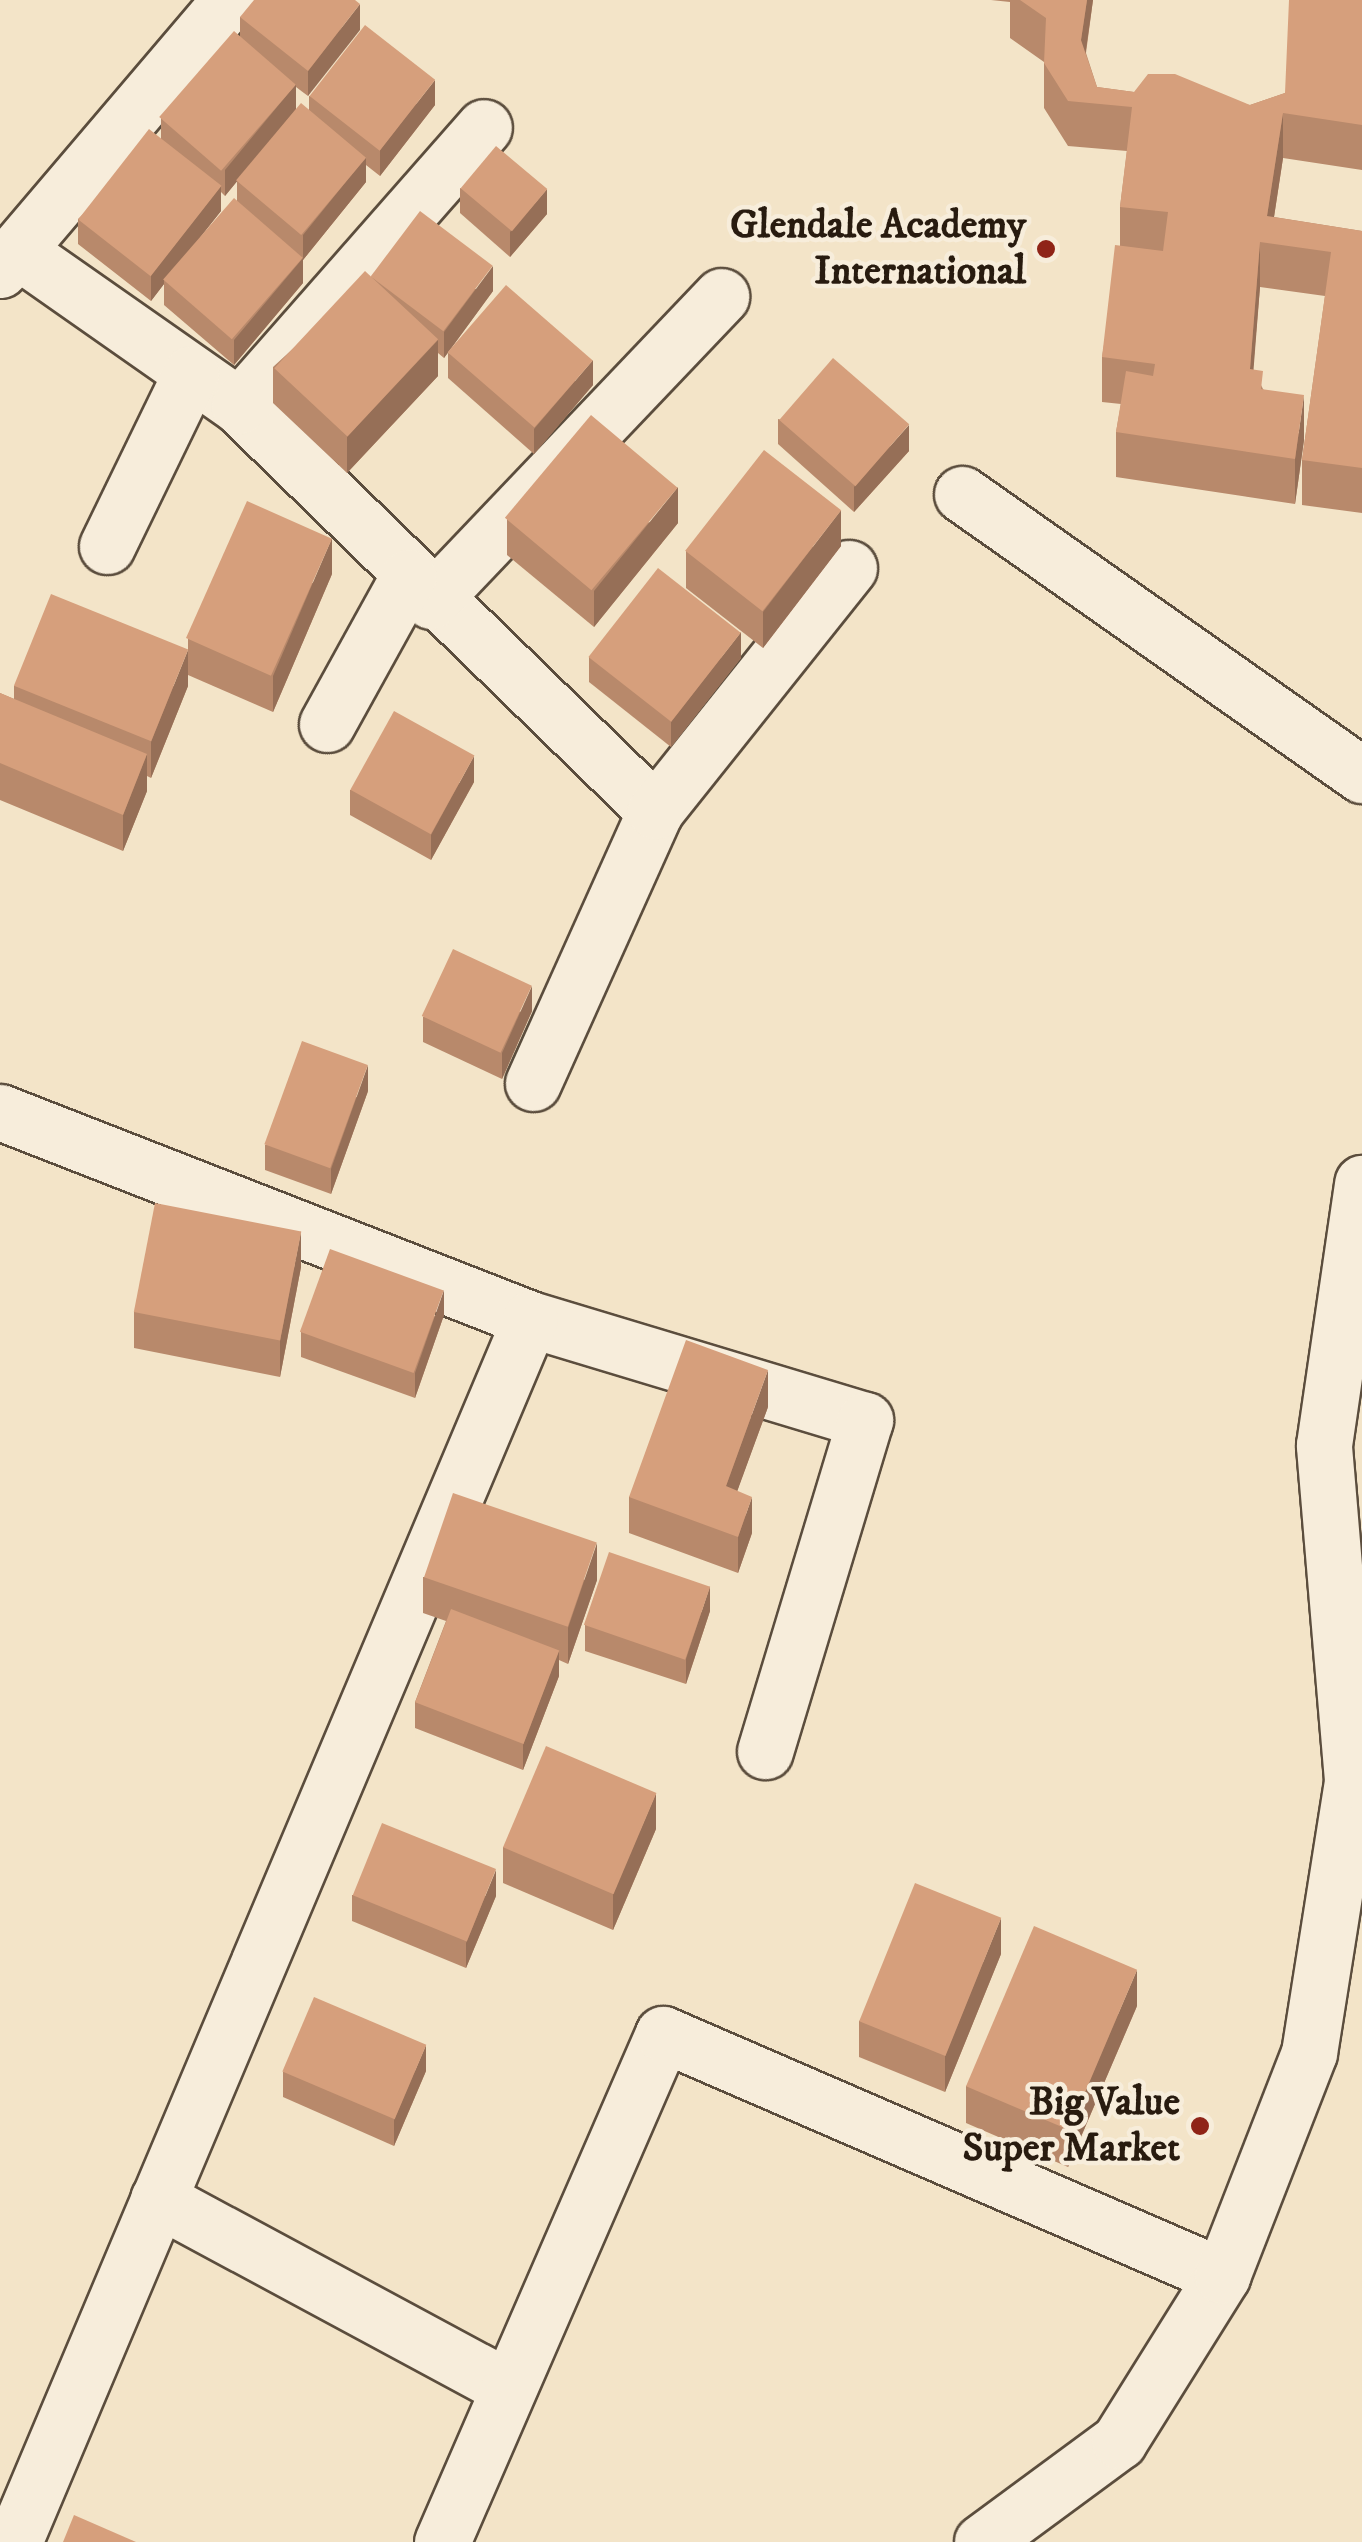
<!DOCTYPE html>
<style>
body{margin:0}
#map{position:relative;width:1362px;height:2542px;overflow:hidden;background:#f3e4c8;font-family:"IM FELL DW Pica",serif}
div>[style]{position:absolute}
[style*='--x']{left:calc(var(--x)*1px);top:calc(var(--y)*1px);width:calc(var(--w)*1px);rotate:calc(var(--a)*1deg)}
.roads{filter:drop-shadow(2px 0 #5b4d3d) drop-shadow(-2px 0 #5b4d3d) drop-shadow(0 2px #5b4d3d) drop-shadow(0 -2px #5b4d3d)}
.minor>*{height:55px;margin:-27.5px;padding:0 27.5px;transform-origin:27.5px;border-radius:27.5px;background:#f7eddb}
.wall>*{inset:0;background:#b8896b}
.shaded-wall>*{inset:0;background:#966f57}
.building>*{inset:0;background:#d69f7c;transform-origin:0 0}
.dots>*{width:28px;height:28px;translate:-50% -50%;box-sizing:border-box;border:5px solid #f7eddb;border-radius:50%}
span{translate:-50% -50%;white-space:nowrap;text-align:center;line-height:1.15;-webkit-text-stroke:9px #f7eddb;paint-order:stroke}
.poi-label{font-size:40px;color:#281b0f;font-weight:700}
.right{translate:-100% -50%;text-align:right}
</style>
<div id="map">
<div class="roads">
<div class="minor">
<div style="--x:18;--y:251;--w:270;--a:35"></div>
<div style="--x:239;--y:406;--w:581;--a:44.23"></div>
<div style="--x:0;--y:270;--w:355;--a:-49.6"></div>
<div style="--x:239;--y:406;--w:371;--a:-48.7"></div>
<div style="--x:962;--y:494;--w:489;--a:35.1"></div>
<div style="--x:107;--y:546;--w:192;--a:-64.1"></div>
<div style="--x:431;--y:601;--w:421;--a:-46.4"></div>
<div style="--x:327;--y:724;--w:168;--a:-61.1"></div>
<div style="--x:533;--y:1083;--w:298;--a:-65.8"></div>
<div style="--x:655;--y:811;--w:311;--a:-51.4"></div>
<div style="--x:0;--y:1112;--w:569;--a:21.33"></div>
<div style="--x:530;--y:1319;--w:350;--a:16.8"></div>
<div style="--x:865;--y:1420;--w:346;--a:106.8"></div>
<div style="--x:158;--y:2199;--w:395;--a:28.3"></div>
<div style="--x:14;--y:2542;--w:1327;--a:-67.12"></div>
<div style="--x:442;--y:2542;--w:554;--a:-66.49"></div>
<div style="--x:663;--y:2034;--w:609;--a:23.41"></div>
<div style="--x:982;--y:2542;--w:170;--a:-36.4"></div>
<div style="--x:1119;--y:2441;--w:195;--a:-58"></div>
<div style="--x:1222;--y:2276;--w:239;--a:-68.7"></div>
<div style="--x:1309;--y:2053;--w:276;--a:-81"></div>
<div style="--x:1352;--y:1780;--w:336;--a:-94.8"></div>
<div style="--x:1324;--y:1445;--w:265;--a:-81.7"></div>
</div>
</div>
<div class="wall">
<div style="clip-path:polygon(evenodd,355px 0,308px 96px,296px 87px,296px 109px,309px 110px,309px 96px,435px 105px,380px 176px,366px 165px,366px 182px,303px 260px,303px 283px,234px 365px,164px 305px,164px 284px,151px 301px,78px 244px,78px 219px,161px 139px,161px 118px,240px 36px,240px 17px,355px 0,278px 131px,237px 181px,237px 201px,199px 238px,221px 211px,221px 192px,225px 196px,278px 131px)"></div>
<div style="clip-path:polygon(991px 0,1093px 0,1086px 53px,1097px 87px,1134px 92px,1250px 105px,1285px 93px,1362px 0,1362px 170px,1283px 158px,1274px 217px,1362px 231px,1362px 513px,1302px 505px,1302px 460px,1325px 296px,1260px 287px,1253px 369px,1263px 389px,1304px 440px,1295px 504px,1116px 477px,1116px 432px,1121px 404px,1102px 402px,1102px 357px,1120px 246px,1120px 207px,1127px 151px,1068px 146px,1044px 108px,1044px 62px,1010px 38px,1010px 2px)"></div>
<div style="clip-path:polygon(460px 188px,547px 214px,510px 257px,460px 213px)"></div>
<div style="clip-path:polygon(371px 277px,493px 291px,444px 358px,438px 353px,438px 376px,347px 473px,273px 403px,273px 367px)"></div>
<div style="clip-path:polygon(448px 353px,593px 385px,534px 454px,448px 378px)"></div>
<div style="clip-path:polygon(778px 419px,909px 451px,854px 512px,778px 444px)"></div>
<div style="clip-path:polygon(507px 519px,678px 523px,594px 627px,507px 555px)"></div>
<div style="clip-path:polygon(841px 546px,763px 648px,686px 588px,686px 551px)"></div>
<div style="clip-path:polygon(332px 574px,273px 712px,188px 675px,188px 639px)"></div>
<div style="clip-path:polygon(589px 657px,741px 658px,671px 747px,589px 682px)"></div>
<div style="clip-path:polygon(14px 686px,188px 686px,151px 778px,147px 776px,147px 791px,123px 851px,0 800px,0 693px,14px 699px)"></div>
<div style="clip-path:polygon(474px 782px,431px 860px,350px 815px,350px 790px)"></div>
<div style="clip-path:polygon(532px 1011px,502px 1079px,423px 1042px,423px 1017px)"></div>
<div style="clip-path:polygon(368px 1091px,331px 1194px,265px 1170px,265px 1145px)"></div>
<div style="clip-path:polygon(301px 1267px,280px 1377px,134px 1348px,134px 1312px)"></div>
<div style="clip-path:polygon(444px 1315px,415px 1398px,301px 1357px,301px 1332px)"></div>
<div style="clip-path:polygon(768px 1407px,737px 1491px,752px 1533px,738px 1573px,629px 1533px,629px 1497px)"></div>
<div style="clip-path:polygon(423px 1577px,597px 1580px,568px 1664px,559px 1660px,559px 1676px,523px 1770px,415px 1728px,415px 1702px,446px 1621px,423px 1613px)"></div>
<div style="clip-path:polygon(710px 1611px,686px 1684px,585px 1651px,585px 1625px)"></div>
<div style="clip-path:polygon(656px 1829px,613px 1930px,503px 1883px,503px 1847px)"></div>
<div style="clip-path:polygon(352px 1895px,496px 1896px,466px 1968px,352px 1921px)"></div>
<div style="clip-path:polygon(1001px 1954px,945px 2092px,859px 2057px,859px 2021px)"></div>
<div style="clip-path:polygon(1137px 2006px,1068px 2167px,966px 2123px,966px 2086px)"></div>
<div style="clip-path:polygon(426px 2071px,394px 2146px,283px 2097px,283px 2072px)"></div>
</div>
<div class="shaded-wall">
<div style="clip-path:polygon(1087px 0,1093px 0,1081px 85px,1081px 40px)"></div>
<div style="clip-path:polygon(360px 4px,360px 30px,308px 96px,308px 71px)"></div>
<div style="clip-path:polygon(435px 80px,435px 105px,380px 176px,380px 150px)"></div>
<div style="clip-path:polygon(296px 84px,296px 109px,225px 196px,225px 170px)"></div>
<div style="clip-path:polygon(1283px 113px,1283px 158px,1270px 243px,1267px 216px)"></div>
<div style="clip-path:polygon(366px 157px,366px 182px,303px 260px,303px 283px,234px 365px,234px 340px,303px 258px,303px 235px)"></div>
<div style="clip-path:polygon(221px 186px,221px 211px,166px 281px,164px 280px,164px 284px,151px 301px,151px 275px)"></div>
<div style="clip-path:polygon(547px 189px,547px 214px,510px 257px,510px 232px)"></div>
<div style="clip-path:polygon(1260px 242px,1260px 287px,1250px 414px,1250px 369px)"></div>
<div style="clip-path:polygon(493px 266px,493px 291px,444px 358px,444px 332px)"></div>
<div style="clip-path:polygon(438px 340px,438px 376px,347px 473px,347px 437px)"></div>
<div style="clip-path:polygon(593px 360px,593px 385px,534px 454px,534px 429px)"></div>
<div style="clip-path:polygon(1304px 395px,1304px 440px,1295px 504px,1295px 459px)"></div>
<div style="clip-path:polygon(909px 425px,909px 451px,854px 512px,854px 487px)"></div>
<div style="clip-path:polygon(678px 487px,678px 523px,594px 627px,594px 591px)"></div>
<div style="clip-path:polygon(841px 510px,841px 546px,763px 648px,763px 612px)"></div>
<div style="clip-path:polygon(332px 538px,332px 574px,273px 712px,273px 676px)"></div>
<div style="clip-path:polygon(741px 632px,741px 658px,671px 747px,671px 722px)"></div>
<div style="clip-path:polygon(188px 650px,188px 686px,151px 778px,151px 742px)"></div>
<div style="clip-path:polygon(147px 754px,147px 791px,123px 851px,123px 815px)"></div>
<div style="clip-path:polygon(474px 756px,474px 782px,431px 860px,431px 835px)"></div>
<div style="clip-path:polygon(532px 986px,532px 1011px,502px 1079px,502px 1053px)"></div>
<div style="clip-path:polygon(368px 1065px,368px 1091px,331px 1194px,331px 1169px)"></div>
<div style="clip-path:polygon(301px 1231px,301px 1267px,280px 1377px,280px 1341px)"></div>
<div style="clip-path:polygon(444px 1290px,444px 1315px,415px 1398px,415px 1373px)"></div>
<div style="clip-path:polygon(768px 1370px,768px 1407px,726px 1522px,726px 1486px)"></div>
<div style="clip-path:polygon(752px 1497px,752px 1533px,738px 1573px,738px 1537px)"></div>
<div style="clip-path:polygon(597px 1543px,597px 1580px,568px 1664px,568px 1628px)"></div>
<div style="clip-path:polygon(710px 1586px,710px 1611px,686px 1684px,686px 1659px)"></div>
<div style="clip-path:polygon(559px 1650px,559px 1676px,523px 1770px,523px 1745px)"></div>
<div style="clip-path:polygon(656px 1793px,656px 1829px,613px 1930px,613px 1894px)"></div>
<div style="clip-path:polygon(496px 1870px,496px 1896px,466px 1968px,466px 1943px)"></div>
<div style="clip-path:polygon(1001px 1918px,1001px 1954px,945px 2092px,945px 2056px)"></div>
<div style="clip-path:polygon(1137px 1970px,1137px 2006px,1068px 2167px,1068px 2131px)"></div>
<div style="clip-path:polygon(426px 2045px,426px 2071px,394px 2146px,394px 2120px)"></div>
</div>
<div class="building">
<div style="clip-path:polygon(254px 0,355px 0,360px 4px,308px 71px,240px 17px)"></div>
<div style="clip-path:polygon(1020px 0,1087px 0,1081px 40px,1097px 87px,1134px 92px,1148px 74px,1175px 74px,1250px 105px,1285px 93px,1289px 0,1362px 0,1362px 125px,1283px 113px,1267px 216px,1362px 231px,1362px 468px,1302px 460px,1331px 252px,1260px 242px,1250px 369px,1263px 371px,1261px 389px,1304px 395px,1295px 459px,1116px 432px,1126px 371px,1153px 376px,1155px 364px,1102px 357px,1115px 245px,1163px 251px,1168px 212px,1120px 207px,1132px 107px,1068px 101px,1044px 63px,1046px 18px)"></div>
<div style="left:365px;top:25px;width:89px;height:90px;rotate:38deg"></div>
<div style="left:234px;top:31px;width:82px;height:114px;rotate:41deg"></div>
<div style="left:301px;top:103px;width:85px;height:101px;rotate:40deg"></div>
<div style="left:149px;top:129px;width:92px;height:115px;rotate:38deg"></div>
<div style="left:496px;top:146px;width:67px;height:55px;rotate:40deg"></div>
<div style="left:234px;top:198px;width:91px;height:108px;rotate:41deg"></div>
<div style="left:420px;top:211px;width:91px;height:82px;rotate:37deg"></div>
<div style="left:365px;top:271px;width:100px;height:133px;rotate:43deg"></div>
<div style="left:506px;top:285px;width:115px;height:89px;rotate:41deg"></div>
<div style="left:833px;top:358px;width:101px;height:82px;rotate:41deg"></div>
<div style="left:591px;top:415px;width:113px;height:134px;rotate:40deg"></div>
<div style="left:764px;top:450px;width:98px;height:128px;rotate:38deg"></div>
<div style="left:247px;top:501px;width:93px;height:150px;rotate:24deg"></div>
<div style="left:658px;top:568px;width:105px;height:113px;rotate:38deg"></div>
<div style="left:51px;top:594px;width:148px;height:99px;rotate:22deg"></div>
<div style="clip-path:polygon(0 693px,147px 754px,123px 815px,0 763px)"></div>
<div style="left:394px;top:711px;width:92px;height:90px;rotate:29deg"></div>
<div style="left:453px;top:949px;width:87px;height:74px;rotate:25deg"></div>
<div style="left:302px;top:1041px;width:70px;height:110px;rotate:20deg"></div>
<div style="left:155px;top:1203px;width:149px;height:111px;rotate:11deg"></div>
<div style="left:330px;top:1249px;width:121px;height:88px;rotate:20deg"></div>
<div style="clip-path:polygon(686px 1340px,768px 1370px,726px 1486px,752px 1497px,738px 1537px,629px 1497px)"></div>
<div style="left:453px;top:1493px;width:152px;height:89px;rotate:19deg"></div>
<div style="left:609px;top:1552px;width:107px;height:77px;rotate:19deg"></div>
<div style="left:451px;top:1609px;width:116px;height:100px;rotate:21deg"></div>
<div style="left:546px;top:1746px;width:120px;height:110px;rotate:23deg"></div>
<div style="left:382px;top:1823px;width:123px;height:78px;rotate:22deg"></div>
<div style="left:915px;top:1883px;width:93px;height:149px;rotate:22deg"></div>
<div style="left:1034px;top:1926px;width:112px;height:174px;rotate:23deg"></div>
<div style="left:314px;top:1997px;width:122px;height:81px;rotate:23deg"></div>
<div style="clip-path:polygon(74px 2515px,136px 2542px,63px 2542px)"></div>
</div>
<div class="dots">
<div style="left:1046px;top:249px;background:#8f2418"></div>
<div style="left:1200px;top:2126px;background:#8f2418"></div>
</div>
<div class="poi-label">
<span class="right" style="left:1026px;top:249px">Glendale Academy<br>International</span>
<span class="right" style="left:1180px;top:2126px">Big Value<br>Super Market</span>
</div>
</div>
